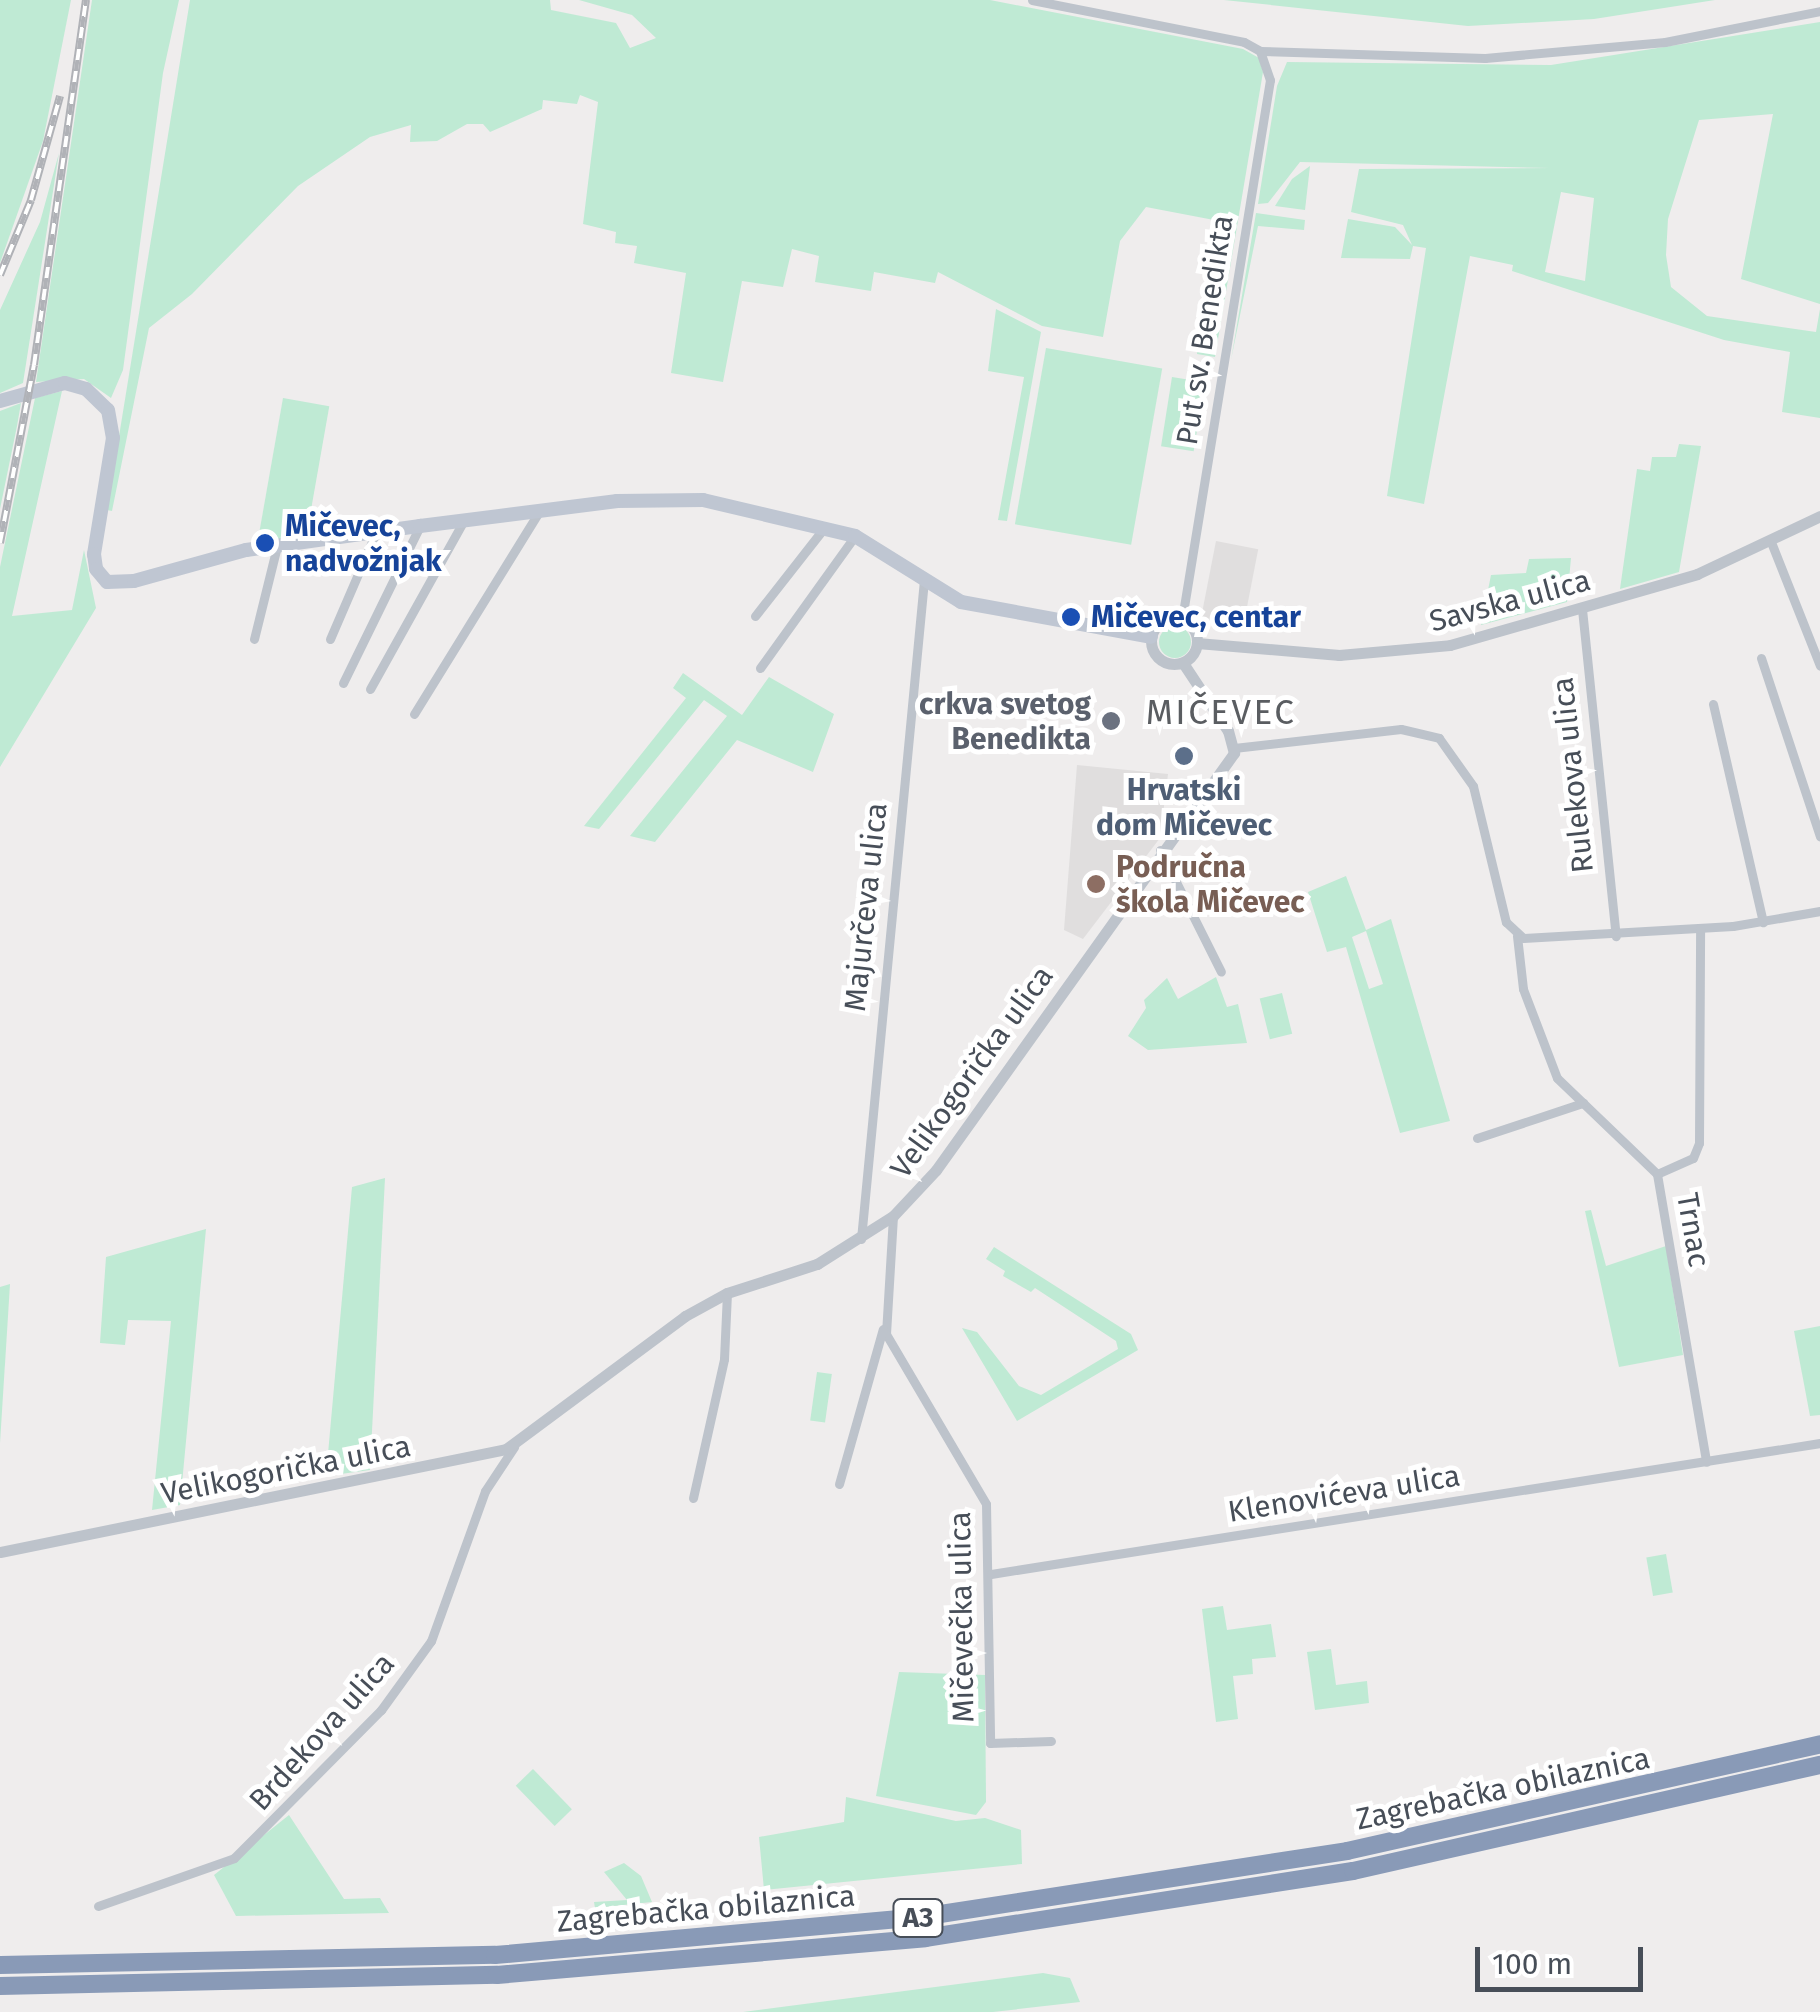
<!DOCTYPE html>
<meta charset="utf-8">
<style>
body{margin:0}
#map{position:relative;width:1820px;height:2012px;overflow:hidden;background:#efeded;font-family:"Fira Sans",sans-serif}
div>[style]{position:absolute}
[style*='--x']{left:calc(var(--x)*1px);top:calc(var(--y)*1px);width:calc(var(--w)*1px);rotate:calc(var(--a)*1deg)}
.education>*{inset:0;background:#e0dede;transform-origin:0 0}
.green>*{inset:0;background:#bfead4;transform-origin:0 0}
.round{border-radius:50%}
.minor>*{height:9px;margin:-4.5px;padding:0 4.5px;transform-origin:4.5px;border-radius:4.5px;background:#bdc3cb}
.tertiary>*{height:11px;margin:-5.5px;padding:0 5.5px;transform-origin:5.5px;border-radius:5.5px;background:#bdc3cb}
.tertiary>.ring{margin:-5.5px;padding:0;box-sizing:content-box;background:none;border:11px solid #bdc3cb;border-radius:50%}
.secondary>*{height:14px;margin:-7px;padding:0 7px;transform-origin:7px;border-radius:7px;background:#bfc6d2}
.motorway>*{height:18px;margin:-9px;padding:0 9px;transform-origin:9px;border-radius:9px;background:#899ab7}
.rail>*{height:8px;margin-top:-4px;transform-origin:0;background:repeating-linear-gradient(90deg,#fff 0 11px,#b0b2b7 0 22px);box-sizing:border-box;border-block:2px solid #b0b2b7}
.dots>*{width:28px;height:28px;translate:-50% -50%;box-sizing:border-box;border:5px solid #fff;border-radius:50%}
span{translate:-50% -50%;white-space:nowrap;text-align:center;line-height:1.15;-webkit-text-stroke:10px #fff;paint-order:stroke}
.shield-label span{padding:2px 8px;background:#fff;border:2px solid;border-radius:8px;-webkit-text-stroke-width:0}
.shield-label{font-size:28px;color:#474e58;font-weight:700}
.street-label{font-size:30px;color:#474e58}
.transit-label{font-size:30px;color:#164399;font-weight:700}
.left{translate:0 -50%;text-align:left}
.worship-label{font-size:30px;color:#5b616d;font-weight:700}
.right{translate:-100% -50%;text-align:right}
.service-label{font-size:30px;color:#4e5e75;font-weight:700}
.education-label{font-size:30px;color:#785e54;font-weight:700}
.quarter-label{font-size:35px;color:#5a5d61;letter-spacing:2.5px}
.scale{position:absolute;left:1475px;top:1947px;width:168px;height:45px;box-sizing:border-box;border:5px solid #474e58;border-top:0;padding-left:12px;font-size:30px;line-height:35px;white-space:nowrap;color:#474e58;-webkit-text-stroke:8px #fff;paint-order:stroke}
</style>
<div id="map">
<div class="education">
<div style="left:1216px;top:541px;width:43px;height:80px;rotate:11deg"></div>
<div style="clip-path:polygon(1077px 765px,1168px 774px,1160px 838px,1083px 939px,1064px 930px)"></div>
</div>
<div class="green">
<div style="clip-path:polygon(0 0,71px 0,43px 141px,0 263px)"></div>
<div style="clip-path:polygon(92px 0,179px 0,163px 73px,123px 370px,111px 398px,84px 379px,36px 382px)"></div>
<div style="clip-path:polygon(190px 0,550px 0,551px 10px,616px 23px,630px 48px,656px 38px,632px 15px,579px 0,990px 0,1243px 49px,1259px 58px,1263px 72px,1215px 357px,1197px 354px,1214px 220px,1146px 207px,1120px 241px,1103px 337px,1042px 326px,938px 272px,935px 283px,874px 272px,871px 291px,815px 282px,819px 256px,792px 249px,783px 287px,742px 281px,723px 382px,671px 373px,686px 273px,634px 263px,637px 246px,615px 243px,616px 232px,583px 224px,598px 102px,580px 95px,577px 104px,543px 100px,542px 109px,490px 132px,483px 124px,467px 124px,437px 141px,410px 142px,411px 125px,370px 137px,298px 186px,192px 294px,149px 328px,112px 511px,107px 510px)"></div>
<div style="clip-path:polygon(1224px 0,1715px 0,1594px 19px,1468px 26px)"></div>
<div style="clip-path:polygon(evenodd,1820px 22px,1820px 304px,1741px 279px,1773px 114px,1699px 120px,1668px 219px,1666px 255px,1671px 287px,1707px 316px,1816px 332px,1820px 309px,1820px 418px,1782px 412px,1790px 352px,1724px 340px,1512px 271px,1513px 265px,1470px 256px,1424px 504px,1387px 496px,1426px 248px,1413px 246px,1410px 259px,1341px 258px,1348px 219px,1395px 227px,1412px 245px,1403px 225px,1351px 212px,1359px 169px,1550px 168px,1300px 162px,1268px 203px,1258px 204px,1277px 86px,1287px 62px,1551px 65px,1820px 22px,1561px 192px,1594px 198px,1585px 281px,1545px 272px,1561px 192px)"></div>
<div style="clip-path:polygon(59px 153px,23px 383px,0 393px,0 310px,40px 222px)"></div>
<div style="clip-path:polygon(1310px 166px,1305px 210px,1275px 206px,1292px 179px)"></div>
<div style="clip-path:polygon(1256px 213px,1305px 220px,1304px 230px,1258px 226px,1231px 360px)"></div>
<div style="clip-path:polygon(996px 309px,1041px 332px,1007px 521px,998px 520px,1024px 377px,988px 371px)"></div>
<div style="left:1046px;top:348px;width:118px;height:179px;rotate:10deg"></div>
<div style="left:1172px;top:377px;width:33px;height:70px;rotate:9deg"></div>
<div style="clip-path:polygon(62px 391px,12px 616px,72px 610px,84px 550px,96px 608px,0 767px,0 567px,35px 398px)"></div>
<div style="left:283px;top:398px;width:47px;height:142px;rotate:10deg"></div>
<div style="clip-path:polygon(21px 403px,17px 426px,0 509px,0 411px)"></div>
<div style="clip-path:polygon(1679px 444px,1701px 446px,1679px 572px,1620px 589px,1637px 469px,1650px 471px,1652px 457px,1676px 457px)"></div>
<div style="clip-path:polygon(1571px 558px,1567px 602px,1481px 625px,1491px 575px,1526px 573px,1529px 559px)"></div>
<div class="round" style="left:1159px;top:626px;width:32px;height:32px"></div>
<div style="clip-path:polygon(683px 673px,742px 715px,769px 677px,834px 714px,813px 772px,737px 740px,655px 842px,630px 836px,727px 716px,704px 700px,599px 829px,584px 826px,686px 698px,673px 688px)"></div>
<div style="clip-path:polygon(evenodd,1346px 876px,1366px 930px,1391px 919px,1450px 1121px,1400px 1133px,1346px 947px,1327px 952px,1308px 892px,1346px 876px,1366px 931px,1383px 984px,1369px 989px,1352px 937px,1366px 931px)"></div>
<div style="clip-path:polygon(1216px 977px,1227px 1007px,1238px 1004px,1247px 1043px,1148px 1050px,1128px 1036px,1146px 1008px,1144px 1000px,1167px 978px,1178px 999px)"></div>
<div style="left:1282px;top:993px;width:42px;height:23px;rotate:76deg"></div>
<div style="clip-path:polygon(385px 1178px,370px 1470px,326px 1476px,352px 1187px)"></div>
<div style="clip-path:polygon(1591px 1210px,1606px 1266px,1666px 1246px,1683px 1355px,1619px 1367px,1585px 1211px)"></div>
<div style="clip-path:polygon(206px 1229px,180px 1505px,152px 1510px,171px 1321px,128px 1320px,125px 1345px,100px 1343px,106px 1257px)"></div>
<div style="clip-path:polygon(994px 1247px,1131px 1334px,1138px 1350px,1017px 1421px,962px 1328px,977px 1332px,1019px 1386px,1041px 1395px,1118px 1349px,1116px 1341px,1035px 1288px,1031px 1292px,1003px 1276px,1005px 1271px,986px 1259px)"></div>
<div style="clip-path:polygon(10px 1284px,0 1443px,0 1287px)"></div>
<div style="clip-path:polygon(1820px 1326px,1820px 1415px,1810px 1416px,1794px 1331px)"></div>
<div style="left:817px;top:1372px;width:15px;height:49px;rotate:8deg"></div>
<div style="left:1666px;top:1554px;width:39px;height:20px;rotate:80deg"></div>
<div style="clip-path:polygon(1223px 1606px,1227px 1630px,1271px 1624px,1276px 1657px,1252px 1659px,1253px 1674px,1233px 1676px,1238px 1719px,1216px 1722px,1202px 1609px)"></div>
<div style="clip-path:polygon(1331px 1649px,1336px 1685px,1367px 1681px,1369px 1703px,1315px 1710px,1307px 1652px)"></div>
<div style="clip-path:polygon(899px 1672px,985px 1675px,986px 1802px,976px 1815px,876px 1796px)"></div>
<div style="left:533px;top:1769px;width:56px;height:24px;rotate:46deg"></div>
<div style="clip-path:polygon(846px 1797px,956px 1821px,985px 1818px,1021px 1830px,1022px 1864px,764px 1890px,759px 1837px,844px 1822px)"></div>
<div style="clip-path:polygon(289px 1815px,344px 1899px,380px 1898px,389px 1913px,236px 1916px,214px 1875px)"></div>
<div style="clip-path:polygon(624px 1863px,641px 1876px,652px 1902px,595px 1908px,594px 1902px,627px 1900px,604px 1872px)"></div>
<div style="clip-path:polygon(1043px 1973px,1070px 1978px,1080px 2002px,993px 2012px,743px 2012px)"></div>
</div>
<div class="minor">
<div style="--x:1032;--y:0;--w:216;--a:11.2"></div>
<div style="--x:1244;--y:42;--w:18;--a:29"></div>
<div style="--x:1260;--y:51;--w:225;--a:1.8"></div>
<div style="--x:1485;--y:58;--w:181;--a:-5.1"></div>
<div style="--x:1665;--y:42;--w:158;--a:-11.3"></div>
<div style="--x:1771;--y:542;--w:133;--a:68.4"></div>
<div style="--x:1582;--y:609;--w:329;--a:84.1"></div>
<div style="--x:755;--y:616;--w:112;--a:-51.9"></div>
<div style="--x:1182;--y:619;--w:546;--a:-80.73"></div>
<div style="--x:1270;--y:80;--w:31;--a:-109"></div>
<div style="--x:254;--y:639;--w:96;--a:-76.1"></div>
<div style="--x:330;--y:639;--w:116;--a:-66.7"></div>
<div style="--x:1761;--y:658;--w:188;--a:71.7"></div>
<div style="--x:760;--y:668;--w:163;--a:-54.3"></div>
<div style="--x:343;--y:683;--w:175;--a:-63.9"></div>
<div style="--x:370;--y:689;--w:193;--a:-60.9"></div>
<div style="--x:1713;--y:704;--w:224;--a:77.1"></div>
<div style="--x:414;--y:714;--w:240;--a:-58.3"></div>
<div style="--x:1234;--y:748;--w:168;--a:-6.5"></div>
<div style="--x:1401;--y:729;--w:39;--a:13"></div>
<div style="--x:1439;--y:738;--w:59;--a:54.7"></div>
<div style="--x:1473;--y:786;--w:140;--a:76.4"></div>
<div style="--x:1506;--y:922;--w:23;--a:43"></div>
<div style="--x:1523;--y:938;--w:210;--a:-3.3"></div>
<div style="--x:1733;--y:926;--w:88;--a:-9.8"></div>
<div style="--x:1160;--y:850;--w:136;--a:63.4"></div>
<div style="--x:1517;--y:936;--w:53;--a:83.5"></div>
<div style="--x:1523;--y:989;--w:95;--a:69.1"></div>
<div style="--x:1557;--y:1078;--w:139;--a:43.8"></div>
<div style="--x:1657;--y:1174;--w:292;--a:80.3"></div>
<div style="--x:1477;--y:1138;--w:112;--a:-18.3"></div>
<div style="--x:1657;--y:1174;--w:39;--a:-24"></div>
<div style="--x:1693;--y:1158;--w:16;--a:-68"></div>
<div style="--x:1699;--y:1143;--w:215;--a:-89.7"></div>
<div style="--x:893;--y:1216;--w:118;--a:93.4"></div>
<div style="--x:886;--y:1334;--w:197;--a:59.5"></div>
<div style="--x:986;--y:1504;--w:239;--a:89"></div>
<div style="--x:990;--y:1743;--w:61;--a:-1.9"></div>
<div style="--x:861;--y:1239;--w:662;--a:-84.54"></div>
<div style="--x:839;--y:1484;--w:161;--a:-74.2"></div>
<div style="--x:693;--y:1498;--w:142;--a:-77.4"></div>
<div style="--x:724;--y:1359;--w:66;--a:-87.4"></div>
<div style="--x:991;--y:1574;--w:839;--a:-8.98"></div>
<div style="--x:98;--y:1906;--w:144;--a:-19.4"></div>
<div style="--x:234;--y:1858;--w:209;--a:-45.2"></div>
<div style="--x:381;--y:1710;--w:85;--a:-54.1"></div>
<div style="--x:431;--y:1641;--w:159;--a:-70.2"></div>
<div style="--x:485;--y:1491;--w:53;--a:-56.6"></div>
</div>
<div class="tertiary">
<div class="ring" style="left:1151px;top:618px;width:35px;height:35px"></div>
<div style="--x:1197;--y:643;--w:143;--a:4.8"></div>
<div style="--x:1339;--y:655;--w:111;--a:-5.1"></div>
<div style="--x:1450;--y:645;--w:257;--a:-16"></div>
<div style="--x:1697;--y:574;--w:136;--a:-25.2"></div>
<div style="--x:0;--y:1552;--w:516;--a:-11.51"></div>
<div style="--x:506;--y:1449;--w:223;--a:-36.6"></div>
<div style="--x:685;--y:1316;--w:48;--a:-28.7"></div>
<div style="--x:727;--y:1293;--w:95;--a:-17.9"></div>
<div style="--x:817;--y:1264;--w:90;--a:-32.3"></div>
<div style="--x:893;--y:1216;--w:63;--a:-46.9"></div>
<div style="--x:936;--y:1170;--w:513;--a:-54.45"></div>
<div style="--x:1234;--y:753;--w:23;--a:-105"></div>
<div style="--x:1228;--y:731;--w:82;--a:-123.5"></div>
</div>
<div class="secondary">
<div style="--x:0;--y:401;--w:67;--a:-15.5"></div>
<div style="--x:65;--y:383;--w:22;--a:16"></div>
<div style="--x:86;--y:389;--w:30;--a:44"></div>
<div style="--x:108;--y:410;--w:28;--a:80"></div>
<div style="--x:113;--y:438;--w:118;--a:99.3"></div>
<div style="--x:94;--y:554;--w:15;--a:82"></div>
<div style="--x:96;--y:569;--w:17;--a:50"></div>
<div style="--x:107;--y:582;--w:27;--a:-2"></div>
<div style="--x:134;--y:581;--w:116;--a:-15.5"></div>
<div style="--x:246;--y:550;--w:176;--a:-7.9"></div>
<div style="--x:420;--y:526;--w:199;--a:-7.2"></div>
<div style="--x:617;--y:501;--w:86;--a:-0.7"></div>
<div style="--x:703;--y:500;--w:156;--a:13.3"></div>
<div style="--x:855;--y:536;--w:125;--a:31.9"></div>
<div style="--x:961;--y:602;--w:193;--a:10.4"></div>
</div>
<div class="motorway">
<div style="--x:0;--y:1965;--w:495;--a:-1.2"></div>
<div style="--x:495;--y:1955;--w:428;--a:-5.1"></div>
<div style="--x:921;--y:1917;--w:431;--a:-8.8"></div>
<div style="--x:1347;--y:1851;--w:485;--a:-12.7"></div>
<div style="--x:0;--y:1986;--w:497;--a:-1.3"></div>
<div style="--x:497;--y:1975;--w:430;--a:-4.9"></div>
<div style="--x:925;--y:1938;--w:433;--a:-8.9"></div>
<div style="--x:1353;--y:1871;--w:479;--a:-12.8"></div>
</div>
<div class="rail">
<div style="--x:0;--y:275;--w:81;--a:-67.5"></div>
<div style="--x:31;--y:200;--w:108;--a:-74.4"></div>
<div style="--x:0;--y:543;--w:181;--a:-79.2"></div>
<div style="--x:34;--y:365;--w:369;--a:-81.9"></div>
</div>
<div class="dots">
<div style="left:265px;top:543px;background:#1a4fb4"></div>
<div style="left:1071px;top:617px;background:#1a4fb4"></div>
<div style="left:1111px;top:721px;background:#6b7280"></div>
<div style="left:1184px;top:756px;background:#5c6f8a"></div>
<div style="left:1096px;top:884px;background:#8d6e63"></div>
</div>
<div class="shield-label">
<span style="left:918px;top:1918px">A3</span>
</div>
<div class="street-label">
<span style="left:1205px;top:330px;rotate:-81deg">Put sv. Benedikta</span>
<span style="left:1510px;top:601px;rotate:-15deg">Savska ulica</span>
<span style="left:1573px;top:775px;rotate:-96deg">Rulekova ulica</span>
<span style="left:866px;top:907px;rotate:-84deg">Majurčeva ulica</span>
<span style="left:972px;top:1072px;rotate:-54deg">Velikogorička ulica</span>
<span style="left:1693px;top:1230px;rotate:80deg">Trnac</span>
<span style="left:286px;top:1470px;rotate:-11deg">Velikogorička ulica</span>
<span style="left:1344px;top:1494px;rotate:-9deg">Klenovićeva ulica</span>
<span style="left:962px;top:1617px;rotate:-91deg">Mičevečka ulica</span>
<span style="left:322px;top:1732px;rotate:-48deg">Brdekova ulica</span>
<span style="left:1503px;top:1789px;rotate:-12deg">Zagrebačka obilaznica</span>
<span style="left:706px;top:1909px;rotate:-5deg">Zagrebačka obilaznica</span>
</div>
<div class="transit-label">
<span class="left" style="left:285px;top:543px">Mičevec,<br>nadvožnjak</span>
<span class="left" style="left:1091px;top:617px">Mičevec, centar</span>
</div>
<div class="worship-label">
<span class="right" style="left:1091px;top:721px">crkva svetog<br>Benedikta</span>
</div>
<div class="service-label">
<span style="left:1184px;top:807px">Hrvatski<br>dom Mičevec</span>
</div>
<div class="education-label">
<span class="left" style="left:1116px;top:884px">Područna<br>škola Mičevec</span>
</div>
<div class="quarter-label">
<span style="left:1221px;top:712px">MIČEVEC</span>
</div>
<div class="scale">100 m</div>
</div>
